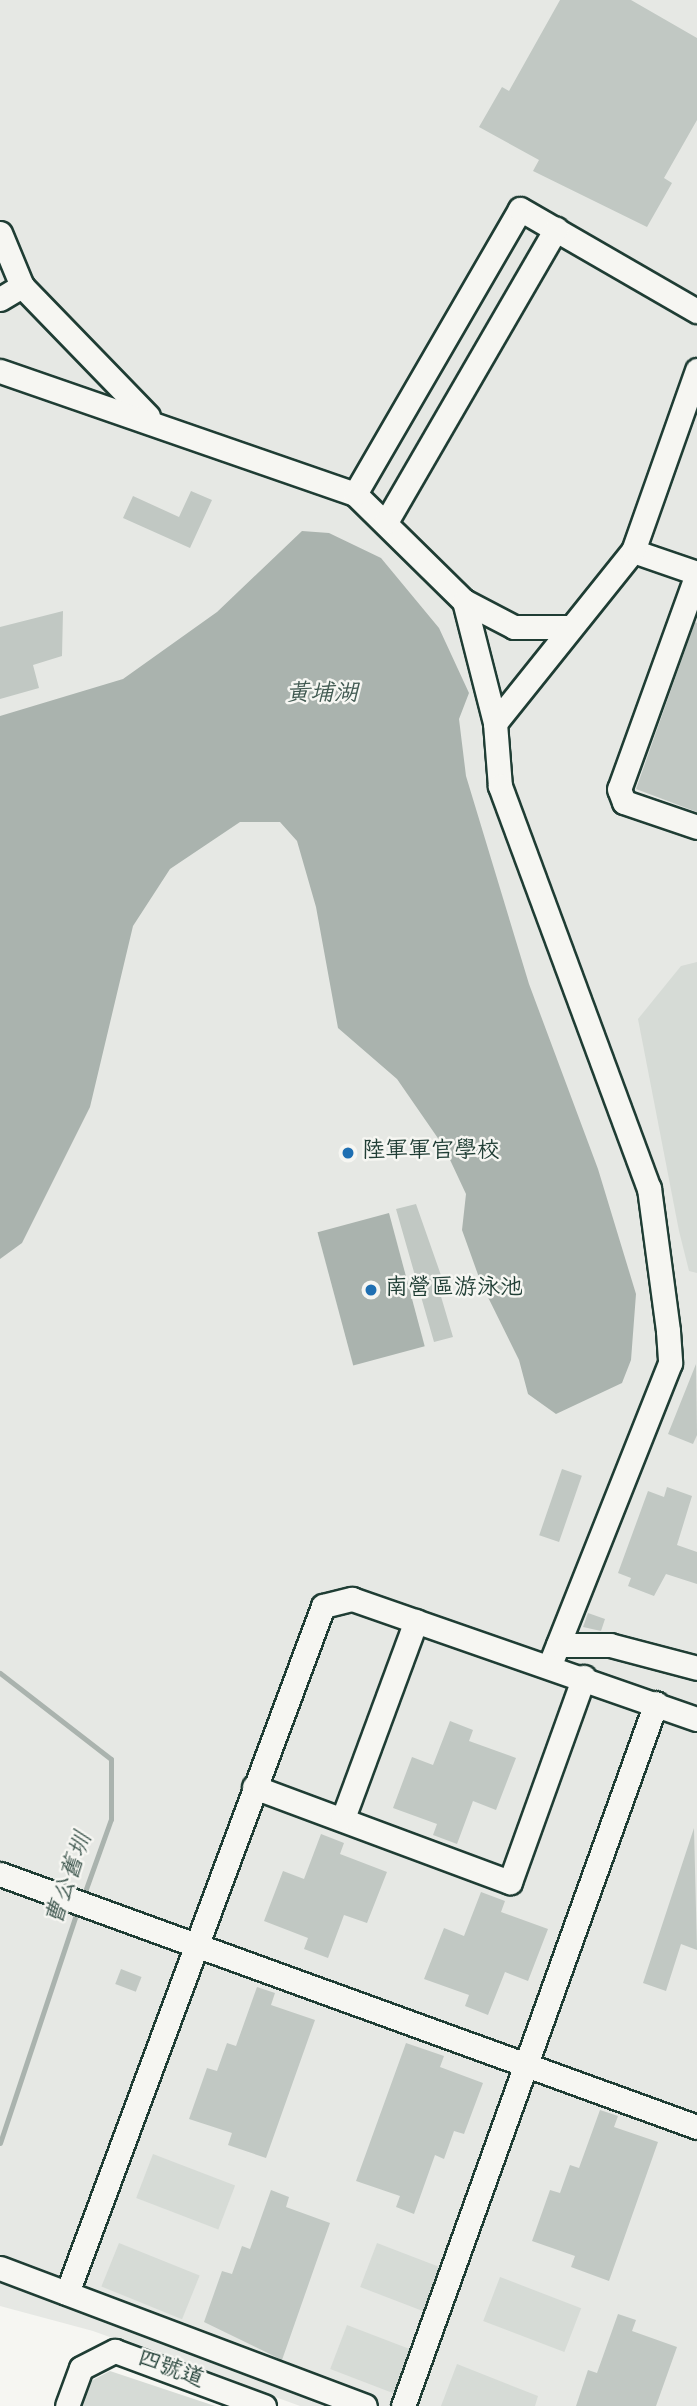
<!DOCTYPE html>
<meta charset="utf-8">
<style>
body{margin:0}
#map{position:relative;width:697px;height:2406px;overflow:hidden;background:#f6f6f2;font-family:Dekko,"LXGW WenKai TC",sans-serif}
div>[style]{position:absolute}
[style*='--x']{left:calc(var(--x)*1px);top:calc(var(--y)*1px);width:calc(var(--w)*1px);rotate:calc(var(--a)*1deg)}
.built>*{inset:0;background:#e6e8e4}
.green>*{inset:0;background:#d6dbd6;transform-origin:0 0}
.water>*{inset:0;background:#aab3ae;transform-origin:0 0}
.stream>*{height:5px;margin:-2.5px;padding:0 2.5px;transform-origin:2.5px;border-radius:2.5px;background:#aab3ae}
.building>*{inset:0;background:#c1c8c3;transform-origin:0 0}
.roads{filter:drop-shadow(2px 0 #1f3d34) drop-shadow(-2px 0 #1f3d34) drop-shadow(0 2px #1f3d34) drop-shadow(0 -2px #1f3d34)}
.minor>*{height:23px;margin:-11.5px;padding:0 11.5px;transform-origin:11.5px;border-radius:11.5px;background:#f6f6f2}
.dots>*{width:19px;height:19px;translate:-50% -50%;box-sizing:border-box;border:4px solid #f6f6f2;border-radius:50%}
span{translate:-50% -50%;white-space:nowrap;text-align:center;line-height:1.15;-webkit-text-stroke:5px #f6f6f2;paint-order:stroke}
.poi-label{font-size:23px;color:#1f3d34}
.left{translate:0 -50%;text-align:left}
.street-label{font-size:23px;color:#1f3d34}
.water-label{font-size:24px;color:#425a52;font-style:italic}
</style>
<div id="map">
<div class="built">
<div style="clip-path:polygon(0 0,697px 0,697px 2406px,300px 2406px,93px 2331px,0 2306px)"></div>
</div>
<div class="green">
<div style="clip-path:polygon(697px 962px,697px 1273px,689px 1271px,679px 1231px,638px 1019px,681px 966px)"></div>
<div style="left:153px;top:2154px;width:88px;height:47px;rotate:21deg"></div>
<div style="left:119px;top:2243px;width:87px;height:47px;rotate:22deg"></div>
<div style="left:377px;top:2243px;width:88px;height:47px;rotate:21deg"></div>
<div style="left:500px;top:2277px;width:87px;height:47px;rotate:21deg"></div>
<div style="left:347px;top:2325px;width:88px;height:47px;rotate:21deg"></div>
<div style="clip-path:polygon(457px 2364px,538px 2396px,535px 2406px,441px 2406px)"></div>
<div style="clip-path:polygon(110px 2371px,215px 2406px,81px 2406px,91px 2381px)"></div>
</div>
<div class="water">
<div style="clip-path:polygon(302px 531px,329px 533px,381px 558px,439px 628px,469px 693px,459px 719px,466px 776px,529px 984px,598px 1169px,636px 1294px,631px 1360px,622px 1383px,556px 1414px,528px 1394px,519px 1360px,481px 1283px,462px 1230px,466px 1194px,444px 1147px,397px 1079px,338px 1028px,316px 907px,297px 841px,280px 822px,240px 822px,170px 869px,133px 926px,90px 1107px,22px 1243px,0 1259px,0 716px,123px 679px,217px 612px)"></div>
<div style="left:389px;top:1213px;width:138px;height:74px;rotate:75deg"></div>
</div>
<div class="stream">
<div style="--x:0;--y:1673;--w:140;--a:37.8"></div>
<div style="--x:111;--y:1759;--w:60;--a:90"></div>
<div style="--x:111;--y:1819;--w:83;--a:109.7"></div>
<div style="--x:0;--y:2143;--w:247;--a:-71.6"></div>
</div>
<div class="building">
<div style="clip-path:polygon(560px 0,631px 0,697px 38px,697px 120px,664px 178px,672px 183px,647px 227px,533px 171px,539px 160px,479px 127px,502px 87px,509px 91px)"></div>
<div style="clip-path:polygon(191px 491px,212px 500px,190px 548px,123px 518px,133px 496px,179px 517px)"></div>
<div style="clip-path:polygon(63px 611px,62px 656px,33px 665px,39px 688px,0 699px,0 627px)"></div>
<div style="clip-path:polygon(695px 622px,697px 623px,697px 812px,636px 789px)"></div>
<div style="clip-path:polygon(416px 1204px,443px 1281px,437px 1283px,453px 1337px,434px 1342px,396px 1209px)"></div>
<div style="clip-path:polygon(696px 1364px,697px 1435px,693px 1444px,668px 1434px)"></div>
<div style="left:562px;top:1469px;width:21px;height:70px;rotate:19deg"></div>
<div style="clip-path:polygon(667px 1487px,692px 1496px,677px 1545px,697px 1552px,697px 1584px,666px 1574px,654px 1596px,628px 1586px,631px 1578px,618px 1573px,648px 1491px,664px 1497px)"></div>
<div style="clip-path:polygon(588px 1613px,605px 1619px,601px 1631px,583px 1627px)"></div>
<div style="clip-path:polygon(450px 1721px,473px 1730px,469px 1741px,516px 1758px,496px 1810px,473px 1801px,457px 1844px,433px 1835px,437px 1824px,393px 1808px,412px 1757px,433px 1765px)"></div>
<div style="clip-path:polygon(694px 1828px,697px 1950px,681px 1944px,666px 1991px,643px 1983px)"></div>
<div style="clip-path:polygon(321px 1834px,344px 1843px,340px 1854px,387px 1872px,367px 1923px,344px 1915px,328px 1958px,304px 1949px,308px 1938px,264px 1921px,283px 1871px,304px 1879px)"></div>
<div style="clip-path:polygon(481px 1892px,505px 1901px,501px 1912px,548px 1929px,528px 1981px,505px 1972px,488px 2015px,465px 2006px,469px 1995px,424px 1979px,444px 1928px,464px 1936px)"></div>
<div style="left:121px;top:1969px;width:22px;height:16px;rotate:21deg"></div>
<div style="clip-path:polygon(257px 1987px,275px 1993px,271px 2005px,315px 2020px,266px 2158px,228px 2145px,232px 2133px,189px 2119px,207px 2068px,217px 2071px,227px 2043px,236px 2046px)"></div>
<div style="clip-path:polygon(406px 2043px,444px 2056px,440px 2067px,483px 2083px,464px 2134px,454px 2131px,444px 2159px,435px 2155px,414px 2214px,396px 2207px,400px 2196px,356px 2181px)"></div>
<div style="clip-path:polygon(600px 2110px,618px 2116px,614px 2127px,658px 2142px,609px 2281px,571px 2267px,575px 2256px,532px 2241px,550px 2190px,560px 2193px,570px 2165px,579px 2168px)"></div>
<div style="clip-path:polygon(271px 2190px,289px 2197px,286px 2207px,330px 2223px,282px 2360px,204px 2322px,222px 2271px,232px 2274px,242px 2246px,250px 2249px)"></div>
<div style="clip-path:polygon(618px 2314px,636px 2320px,632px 2331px,677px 2347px,656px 2406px,576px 2406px,588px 2370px,597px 2373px)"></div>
</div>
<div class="roads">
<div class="minor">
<div style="--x:0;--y:233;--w:57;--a:67.5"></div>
<div style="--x:22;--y:286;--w:181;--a:45.9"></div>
<div style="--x:0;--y:299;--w:26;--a:-31"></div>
<div style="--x:0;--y:371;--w:376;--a:19.1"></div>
<div style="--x:355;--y:494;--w:153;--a:44.5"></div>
<div style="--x:464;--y:601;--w:126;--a:75.7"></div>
<div style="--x:495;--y:723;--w:63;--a:85.5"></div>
<div style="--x:500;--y:786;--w:429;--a:69.7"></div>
<div style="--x:649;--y:1188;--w:144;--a:82.4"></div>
<div style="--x:668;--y:1331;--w:32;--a:86"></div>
<div style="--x:670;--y:1363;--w:324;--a:111.7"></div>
<div style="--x:355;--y:494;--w:329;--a:-59.9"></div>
<div style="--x:520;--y:209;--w:204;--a:30"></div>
<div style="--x:386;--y:522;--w:339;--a:-59.9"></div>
<div style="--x:633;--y:551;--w:68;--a:19"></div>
<div style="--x:697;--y:574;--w:229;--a:109.9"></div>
<div style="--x:619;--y:789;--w:14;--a:69"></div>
<div style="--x:624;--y:802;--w:77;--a:18.9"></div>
<div style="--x:464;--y:601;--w:56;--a:27.5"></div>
<div style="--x:514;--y:627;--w:53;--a:0"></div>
<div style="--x:495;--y:723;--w:221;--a:-51.3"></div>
<div style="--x:633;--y:551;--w:192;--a:-70.5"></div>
<div style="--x:558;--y:1645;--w:52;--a:0"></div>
<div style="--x:610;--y:1645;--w:90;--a:14.8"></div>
<div style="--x:254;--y:1787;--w:273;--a:20.4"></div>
<div style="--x:510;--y:1882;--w:218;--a:-70.2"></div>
<div style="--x:343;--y:1818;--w:210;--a:-69.7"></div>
<div style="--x:0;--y:1874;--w:741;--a:19.95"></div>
<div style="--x:0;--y:2268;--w:390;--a:20.7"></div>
<div style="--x:67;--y:2293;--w:733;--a:-69.56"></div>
<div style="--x:323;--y:1606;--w:30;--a:-14"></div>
<div style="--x:352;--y:1599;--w:365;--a:19.2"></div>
<div style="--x:67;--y:2406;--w:40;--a:-69.8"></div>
<div style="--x:81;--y:2368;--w:38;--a:-27"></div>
<div style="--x:115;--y:2351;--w:159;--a:20.3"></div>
<div style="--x:403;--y:2406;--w:747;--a:-70.21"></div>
</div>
</div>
<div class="dots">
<div style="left:348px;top:1153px;background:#1f6fb2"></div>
<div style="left:371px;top:1290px;background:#1f6fb2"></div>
</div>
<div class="poi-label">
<span class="left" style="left:362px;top:1153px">陸軍軍官學校</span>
<span class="left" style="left:385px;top:1290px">南營區游泳池</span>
</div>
<div class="street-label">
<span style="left:170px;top:2371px;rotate:20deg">四號道</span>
</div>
<div class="water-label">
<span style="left:322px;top:696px">黃埔湖</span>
<span style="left:71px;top:1880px;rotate:-71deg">曹公舊圳</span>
</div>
</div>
